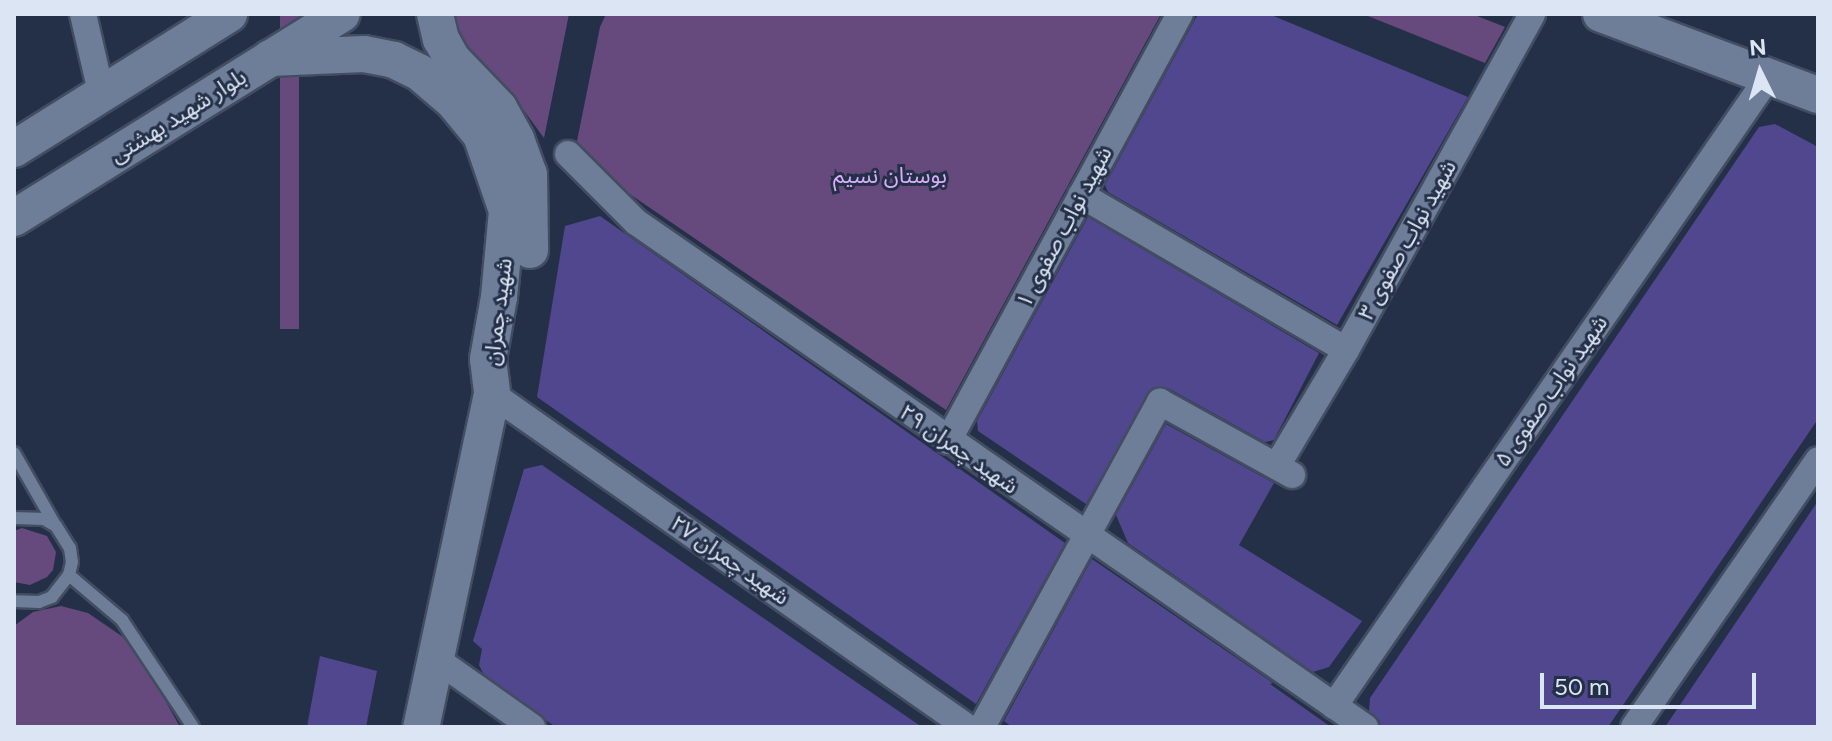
<!DOCTYPE html>
<meta charset="utf-8">
<style>
body{margin:0}
#map{position:relative;width:1832px;height:741px;overflow:hidden;background:#243048;font-family:Figtree,"Noto Sans Arabic",sans-serif}
div>[style]{position:absolute}
[style*='--x']{left:calc(var(--x)*1px);top:calc(var(--y)*1px);width:calc(var(--w)*1px);rotate:calc(var(--a)*1deg)}
.green>*{inset:0;background:#674a7d;transform-origin:0 0}
.building>*{inset:0;background:#50478f}
.roads{filter:drop-shadow(2px 0 #434d61) drop-shadow(-2px 0 #434d61) drop-shadow(0 2px #434d61) drop-shadow(0 -2px #434d61)}
.lane>*{height:12px;margin:-6px;padding:0 6px;transform-origin:6px;border-radius:6px;background:#6e7d98}
.street>*{height:26px;margin:-13px;padding:0 13px;transform-origin:13px;border-radius:13px;background:#6e7d98}
.secondary>*{height:36px;margin:-18px;padding:0 18px;transform-origin:18px;border-radius:18px;background:#6e7d98}
span{translate:-50% -50%;white-space:nowrap;text-align:center;line-height:1.15;-webkit-text-stroke:6px #243048;paint-order:stroke}
.street-label{font-size:22px;color:#dce5f4}
.park-label{font-size:22px;color:#d9aefb}
.frame{position:absolute;inset:0;border:16px solid #dce5f4;pointer-events:none}
.north{position:absolute;left:1720px;top:32px;width:80px;height:80px;-webkit-text-stroke:6px #243048;paint-order:stroke;rotate:355deg;font-size:22px;font-weight:700;line-height:32px;text-align:center;color:#dce5f4}
.north::after{content:'';display:block;margin:auto;width:28px;height:36px;background:#dce5f4;clip-path:polygon(50% 0,100% 100%,50% 72%,0 100%)}
.scale{position:absolute;left:1540px;top:673px;width:216px;height:36px;box-sizing:border-box;border:4px solid #dce5f4;border-top:0;padding-left:10px;font-size:24px;line-height:28px;white-space:nowrap;color:#dce5f4;-webkit-text-stroke:6px #243048;paint-order:stroke}
</style>
<div id="map">
<div class="green">
<div style="left:280px;top:14px;width:19px;height:315px"></div>
<div style="clip-path:polygon(445px 14px,569px 14px,544px 138px,522px 108px,470px 60px)"></div>
<div style="clip-path:polygon(606px 14px,1161px 14px,946px 410px,574px 156px,600px 27px)"></div>
<div style="clip-path:polygon(1363px 14px,1472px 14px,1505px 27px,1485px 63px)"></div>
<div style="clip-path:polygon(22px 528px,47px 536px,56px 552px,53px 570px,47px 577px,30px 585px,14px 582px,14px 531px)"></div>
<div style="clip-path:polygon(61px 606px,88px 613px,123px 637px,156px 684px,180px 727px,14px 727px,14px 626px,33px 612px)"></div>
</div>
<div class="building">
<div style="clip-path:polygon(1198px 14px,1269px 14px,1468px 97px,1337px 325px,1108px 192px,1105px 185px)"></div>
<div style="clip-path:polygon(1775px 124px,1818px 147px,1818px 419px,1608px 727px,1381px 727px,1379px 720px,1369px 711px,1370px 698px,1759px 127px)"></div>
<div style="clip-path:polygon(600px 216px,1065px 543px,976px 704px,537px 397px,565px 226px)"></div>
<div style="clip-path:polygon(1088px 217px,1319px 353px,1274px 440px,1265px 442px,1168px 388px,1152px 388px,1086px 504px,978px 431px,977px 421px)"></div>
<div style="clip-path:polygon(1166px 424px,1274px 483px,1239px 545px,1362px 621px,1329px 667px,1313px 672px,1128px 543px,1116px 515px)"></div>
<div style="clip-path:polygon(542px 465px,840px 671px,922px 727px,556px 727px,547px 721px,483px 673px,479px 665px,482px 649px,473px 641px,524px 469px)"></div>
<div style="clip-path:polygon(1818px 501px,1818px 727px,1665px 727px,1768px 575px)"></div>
<div style="clip-path:polygon(1092px 559px,1273px 683px,1270px 684px,1331px 727px,1012px 727px,1004px 721px)"></div>
<div style="clip-path:polygon(320px 656px,377px 671px,366px 727px,307px 727px)"></div>
</div>
<div class="roads">
<div class="lane">
<div style="--x:14;--y:453;--w:81;--a:60.3"></div>
<div style="--x:14;--y:518;--w:30;--a:2"></div>
<div style="--x:44;--y:519;--w:14;--a:30"></div>
<div style="--x:56;--y:526;--w:26;--a:58"></div>
<div style="--x:70;--y:548;--w:14;--a:82"></div>
<div style="--x:72;--y:562;--w:13;--a:103"></div>
<div style="--x:69;--y:575;--w:28;--a:128"></div>
<div style="--x:52;--y:597;--w:14;--a:159"></div>
<div style="--x:39;--y:602;--w:25;--a:-178"></div>
<div style="--x:69;--y:575;--w:70;--a:40.3"></div>
<div style="--x:122;--y:620;--w:128;--a:56.4"></div>
</div>
<div class="street">
<div style="--x:83;--y:14;--w:84;--a:77"></div>
<div style="--x:568;--y:154;--w:96;--a:45"></div>
<div style="--x:636;--y:222;--w:887;--a:34.71"></div>
<div style="--x:1081;--y:195;--w:307;--a:30.3"></div>
<div style="--x:492;--y:394;--w:580;--a:35.03"></div>
<div style="--x:948;--y:441;--w:486;--a:-61.5"></div>
<div style="--x:1278;--y:464;--w:133;--a:-59.2"></div>
<div style="--x:1346;--y:350;--w:384;--a:-61"></div>
<div style="--x:436;--y:659;--w:118;--a:35.3"></div>
<div style="--x:1334;--y:706;--w:766;--a:-55.38"></div>
<div style="--x:982;--y:727;--w:371;--a:-61.3"></div>
<div style="--x:1160;--y:402;--w:151;--a:28.9"></div>
<div style="--x:1634;--y:727;--w:324;--a:-55.4"></div>
</div>
<div class="secondary">
<div style="--x:435;--y:14;--w:26;--a:77"></div>
<div style="--x:441;--y:39;--w:23;--a:61"></div>
<div style="--x:452;--y:59;--w:68;--a:46.2"></div>
<div style="--x:499;--y:108;--w:35;--a:61"></div>
<div style="--x:516;--y:139;--w:37;--a:70"></div>
<div style="--x:529;--y:174;--w:76;--a:89.2"></div>
<div style="--x:1601;--y:14;--w:232;--a:20.5"></div>
<div style="--x:270;--y:58;--w:94;--a:-2.4"></div>
<div style="--x:364;--y:54;--w:31;--a:11"></div>
<div style="--x:394;--y:60;--w:28;--a:26"></div>
<div style="--x:419;--y:72;--w:45;--a:40.5"></div>
<div style="--x:453;--y:101;--w:44;--a:50.5"></div>
<div style="--x:481;--y:135;--w:80;--a:71.1"></div>
<div style="--x:507;--y:211;--w:86;--a:95.3"></div>
<div style="--x:499;--y:297;--w:63;--a:100.1"></div>
<div style="--x:488;--y:359;--w:35;--a:83"></div>
<div style="--x:492;--y:394;--w:340;--a:102"></div>
<div style="--x:14;--y:149;--w:254;--a:-32.1"></div>
<div style="--x:14;--y:218;--w:386;--a:-31.9"></div>
</div>
</div>
<div class="street-label">
<span style="left:178px;top:116px;rotate:-32deg">بلوار شهید بهشتی</span>
<span style="left:1064px;top:227px;rotate:-62deg">شهید نواب صفوی ۱</span>
<span style="left:1407px;top:240px;rotate:-61deg">شهید نواب صفوی ۳</span>
<span style="left:498px;top:312px;rotate:-83deg">شهید چمران</span>
<span style="left:1551px;top:391px;rotate:-55deg">شهید نواب صفوی ۵</span>
<span style="left:959px;top:449px;rotate:35deg">شهید چمران ۲۹</span>
<span style="left:730px;top:560px;rotate:35deg">شهید چمران ۲۷</span>
</div>
<div class="park-label">
<span style="left:890px;top:176px">بوستان نسیم</span>
</div>
<div class="frame"></div>
<div class="north">N</div>
<div class="scale">50 m</div>
</div>
